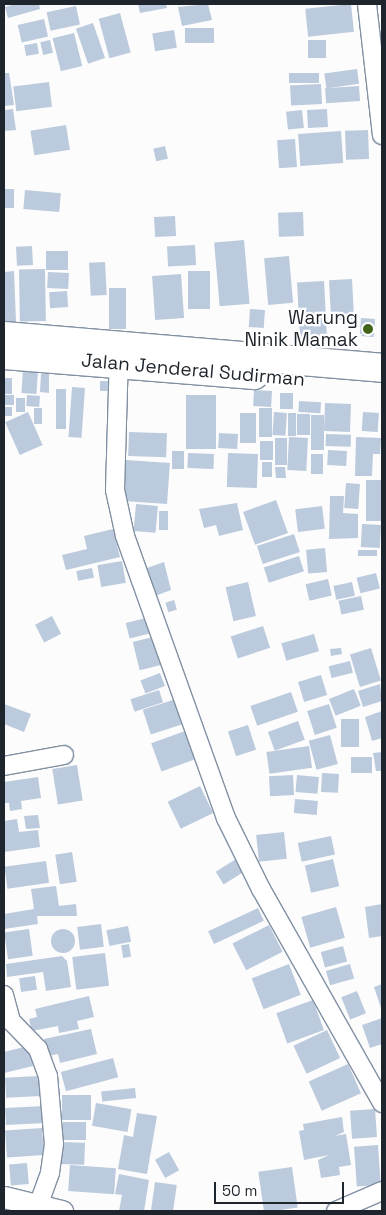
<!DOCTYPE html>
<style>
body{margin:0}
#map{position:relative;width:386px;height:1215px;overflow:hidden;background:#fcfcfc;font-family:"Space Grotesk",sans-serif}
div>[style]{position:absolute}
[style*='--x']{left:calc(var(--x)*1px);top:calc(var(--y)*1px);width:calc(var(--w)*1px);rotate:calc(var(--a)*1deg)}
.building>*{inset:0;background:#bbcadd;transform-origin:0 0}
.round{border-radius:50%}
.roads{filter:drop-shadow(1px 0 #8190a2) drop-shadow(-1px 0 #8190a2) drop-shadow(0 1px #8190a2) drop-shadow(0 -1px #8190a2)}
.minor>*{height:18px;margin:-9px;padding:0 9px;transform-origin:9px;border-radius:9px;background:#fff}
.tertiary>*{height:21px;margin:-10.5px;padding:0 10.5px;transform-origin:10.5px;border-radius:10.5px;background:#fff}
.primary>*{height:28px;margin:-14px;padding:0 14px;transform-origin:14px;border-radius:14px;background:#fff}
.dots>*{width:14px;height:14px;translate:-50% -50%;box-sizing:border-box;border:2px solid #fff;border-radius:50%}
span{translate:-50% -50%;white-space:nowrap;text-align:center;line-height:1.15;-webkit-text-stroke:4.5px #fff;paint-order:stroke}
.poi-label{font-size:19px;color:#1f252c}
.right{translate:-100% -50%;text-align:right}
.street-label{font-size:19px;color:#1f252c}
.frame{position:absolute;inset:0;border:5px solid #1f252c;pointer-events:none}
.scale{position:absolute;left:214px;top:1182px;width:130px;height:22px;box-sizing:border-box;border:2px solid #1f252c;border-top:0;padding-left:6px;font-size:15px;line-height:18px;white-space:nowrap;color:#1f252c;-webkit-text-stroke:4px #fff;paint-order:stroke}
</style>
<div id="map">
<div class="building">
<div style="clip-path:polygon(15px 4px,39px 4px,40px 9px,8px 18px,5px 7px)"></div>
<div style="clip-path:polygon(138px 4px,166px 4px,167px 8px,140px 13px)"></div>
<div style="clip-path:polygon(208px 4px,212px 20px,182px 26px,178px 7px)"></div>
<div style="left:351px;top:4px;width:28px;height:46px;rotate:84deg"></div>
<div style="left:76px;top:6px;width:19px;height:30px;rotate:78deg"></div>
<div style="left:120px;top:13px;width:41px;height:22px;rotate:75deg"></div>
<div style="left:44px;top:19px;width:18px;height:27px;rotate:77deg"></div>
<div style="left:93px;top:23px;width:37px;height:18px;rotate:71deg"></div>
<div style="left:214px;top:28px;width:15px;height:29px;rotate:90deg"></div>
<div style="left:174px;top:30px;width:18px;height:22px;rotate:81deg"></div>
<div style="left:74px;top:33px;width:34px;height:22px;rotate:76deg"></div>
<div style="left:50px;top:40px;width:13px;height:10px;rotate:77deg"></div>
<div style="left:308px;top:40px;width:18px;height:18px"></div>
<div style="left:37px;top:43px;width:11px;height:13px;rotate:80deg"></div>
<div style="left:357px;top:69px;width:15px;height:33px;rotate:82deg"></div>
<div style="clip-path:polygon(4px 73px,9px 73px,14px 105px,4px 106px)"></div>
<div style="left:319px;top:73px;width:10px;height:30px;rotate:90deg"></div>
<div style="left:49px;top:82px;width:25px;height:36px;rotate:83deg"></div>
<div style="left:321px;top:84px;width:20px;height:31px;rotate:87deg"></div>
<div style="left:359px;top:86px;width:15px;height:34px;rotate:86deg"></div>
<div style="clip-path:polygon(13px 109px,16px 130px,4px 131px,4px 110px)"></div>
<div style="left:327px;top:109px;width:18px;height:20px;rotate:87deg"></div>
<div style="left:302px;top:110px;width:18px;height:16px;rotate:84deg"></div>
<div style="left:66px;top:125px;width:25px;height:36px;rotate:81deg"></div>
<div style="left:368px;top:130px;width:29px;height:23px;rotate:88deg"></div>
<div style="left:341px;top:131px;width:32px;height:43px;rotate:86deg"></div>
<div style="left:295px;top:139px;width:28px;height:18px;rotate:86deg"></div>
<div style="left:165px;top:146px;width:13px;height:12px;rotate:77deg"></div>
<div style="left:4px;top:189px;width:10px;height:19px"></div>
<div style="left:25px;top:190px;width:36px;height:19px;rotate:5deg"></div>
<div style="left:303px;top:212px;width:24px;height:25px;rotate:88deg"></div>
<div style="left:175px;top:216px;width:20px;height:21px;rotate:87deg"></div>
<div style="left:244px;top:240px;width:64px;height:30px;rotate:85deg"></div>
<div style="left:195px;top:245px;width:20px;height:28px;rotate:87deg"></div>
<div style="left:32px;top:246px;width:19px;height:16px;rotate:87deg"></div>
<div style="left:46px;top:251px;width:22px;height:19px"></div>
<div style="left:289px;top:256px;width:47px;height:25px;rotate:85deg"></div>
<div style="left:105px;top:262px;width:33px;height:16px;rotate:87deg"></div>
<div style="left:45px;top:269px;width:52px;height:26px;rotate:89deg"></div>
<div style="clip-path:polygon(14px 271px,16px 322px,4px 323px,4px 272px)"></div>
<div style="left:210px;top:271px;width:38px;height:22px;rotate:90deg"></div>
<div style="left:48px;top:272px;width:21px;height:16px;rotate:3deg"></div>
<div style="left:181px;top:274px;width:44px;height:29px;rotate:86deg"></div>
<div style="left:352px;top:279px;width:40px;height:23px;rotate:87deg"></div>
<div style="left:324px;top:281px;width:55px;height:27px;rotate:87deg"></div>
<div style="left:109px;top:288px;width:17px;height:41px"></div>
<div style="left:67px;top:291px;width:16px;height:18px;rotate:86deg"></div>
<div style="left:250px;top:309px;width:15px;height:18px;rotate:4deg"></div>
<div style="left:361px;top:318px;width:14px;height:18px;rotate:4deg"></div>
<div style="left:23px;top:370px;width:15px;height:23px;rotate:4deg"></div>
<div style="clip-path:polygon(41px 374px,49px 374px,49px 393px,40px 392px)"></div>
<div style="left:4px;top:378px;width:8px;height:16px"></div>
<div style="left:100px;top:381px;width:11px;height:10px"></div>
<div style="left:72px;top:387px;width:13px;height:50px;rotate:4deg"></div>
<div style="left:56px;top:389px;width:10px;height:40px"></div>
<div style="left:254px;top:390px;width:18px;height:16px;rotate:3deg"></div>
<div style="left:280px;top:393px;width:13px;height:16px"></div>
<div style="left:4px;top:395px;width:10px;height:10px"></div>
<div style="left:27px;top:395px;width:13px;height:11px;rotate:4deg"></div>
<div style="left:186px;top:395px;width:30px;height:54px"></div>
<div style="left:16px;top:398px;width:9px;height:14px"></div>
<div style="left:299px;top:401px;width:22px;height:11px;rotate:3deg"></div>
<div style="left:325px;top:403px;width:26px;height:28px;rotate:2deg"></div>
<div style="left:4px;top:407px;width:8px;height:9px"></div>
<div style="left:34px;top:408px;width:8px;height:16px"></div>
<div style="left:259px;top:408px;width:13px;height:29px"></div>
<div style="left:28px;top:412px;width:36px;height:25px;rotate:66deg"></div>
<div style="left:274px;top:412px;width:13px;height:23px;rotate:4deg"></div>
<div style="left:363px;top:412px;width:16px;height:19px;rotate:4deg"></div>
<div style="left:240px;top:413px;width:16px;height:30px"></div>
<div style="left:288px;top:413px;width:8px;height:23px"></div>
<div style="left:297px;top:414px;width:13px;height:21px"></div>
<div style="left:311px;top:415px;width:13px;height:35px"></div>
<div style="left:129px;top:432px;width:38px;height:24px;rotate:2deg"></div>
<div style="left:219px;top:433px;width:19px;height:15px;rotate:3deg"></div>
<div style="left:326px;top:434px;width:25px;height:12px;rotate:2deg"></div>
<div style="left:289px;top:437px;width:19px;height:33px;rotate:3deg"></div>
<div style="clip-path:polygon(356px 437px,381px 438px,380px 454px,373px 454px,372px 476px,355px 476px)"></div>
<div style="left:275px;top:438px;width:12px;height:27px"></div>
<div style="left:260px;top:441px;width:13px;height:19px"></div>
<div style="left:328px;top:450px;width:19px;height:15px;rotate:3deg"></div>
<div style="left:172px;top:451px;width:12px;height:18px"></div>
<div style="left:188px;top:453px;width:26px;height:15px;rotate:2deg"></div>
<div style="left:228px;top:453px;width:30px;height:34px;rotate:2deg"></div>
<div style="left:311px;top:454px;width:12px;height:20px"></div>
<div style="left:126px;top:460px;width:44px;height:41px;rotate:4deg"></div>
<div style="left:262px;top:462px;width:10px;height:15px"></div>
<div style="clip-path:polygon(275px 467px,285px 467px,286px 478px,276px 478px)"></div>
<div style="left:366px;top:480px;width:16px;height:41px"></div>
<div style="left:346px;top:483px;width:14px;height:25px;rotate:4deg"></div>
<div style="clip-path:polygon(330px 496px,344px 496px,343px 513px,358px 514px,358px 538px,329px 539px)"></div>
<div style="left:276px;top:500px;width:35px;height:35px;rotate:70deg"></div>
<div style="clip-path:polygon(237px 503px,243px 530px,219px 536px,216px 525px,204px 528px,199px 509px)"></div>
<div style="left:136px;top:504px;width:22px;height:27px;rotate:5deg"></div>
<div style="left:322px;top:506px;width:23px;height:27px;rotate:83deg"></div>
<div style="left:159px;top:511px;width:9px;height:19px"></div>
<div style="left:362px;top:524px;width:19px;height:23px;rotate:3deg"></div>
<div style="clip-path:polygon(113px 529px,120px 557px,66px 570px,62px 555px,87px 549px,84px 536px)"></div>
<div style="left:294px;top:534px;width:19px;height:39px;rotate:72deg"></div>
<div style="left:325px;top:548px;width:24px;height:19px;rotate:85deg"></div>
<div style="left:358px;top:550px;width:19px;height:6px"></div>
<div style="left:299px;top:556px;width:16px;height:37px;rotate:72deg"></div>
<div style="left:122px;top:561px;width:22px;height:25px;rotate:80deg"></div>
<div style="clip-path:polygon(164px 562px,171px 590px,155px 596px,144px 569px)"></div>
<div style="left:92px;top:568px;width:10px;height:16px;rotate:79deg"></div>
<div style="left:376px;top:573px;width:16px;height:20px;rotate:76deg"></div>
<div style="left:328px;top:579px;width:17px;height:23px;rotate:77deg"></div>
<div style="left:248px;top:582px;width:35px;height:23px;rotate:77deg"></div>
<div style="left:352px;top:582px;width:14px;height:19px;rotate:78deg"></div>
<div style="left:361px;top:596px;width:14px;height:23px;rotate:78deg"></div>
<div style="left:174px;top:600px;width:10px;height:9px;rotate:73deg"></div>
<div style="left:52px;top:616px;width:20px;height:19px;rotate:63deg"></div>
<div style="left:150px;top:617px;width:16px;height:25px;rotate:76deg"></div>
<div style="left:263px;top:626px;width:23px;height:34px;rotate:72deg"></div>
<div style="left:314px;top:634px;width:18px;height:34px;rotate:74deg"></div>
<div style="left:157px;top:636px;width:29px;height:25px;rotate:76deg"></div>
<div style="clip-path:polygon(341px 648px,342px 654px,331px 656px,330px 649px)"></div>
<div style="left:371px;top:648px;width:34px;height:22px;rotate:73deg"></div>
<div style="left:350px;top:661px;width:12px;height:22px;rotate:76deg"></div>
<div style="left:170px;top:669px;width:14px;height:8px;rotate:69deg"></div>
<div style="left:160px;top:673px;width:14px;height:21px;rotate:69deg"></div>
<div style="left:321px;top:675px;width:21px;height:24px;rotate:73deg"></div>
<div style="clip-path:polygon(380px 684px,382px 701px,363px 707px,358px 691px)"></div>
<div style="left:354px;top:689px;width:18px;height:27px;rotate:68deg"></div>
<div style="left:159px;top:690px;width:13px;height:30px;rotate:72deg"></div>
<div style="left:291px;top:692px;width:21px;height:43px;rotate:71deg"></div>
<div style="left:176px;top:699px;width:26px;height:35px;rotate:72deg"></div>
<div style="clip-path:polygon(4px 704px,31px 714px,24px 732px,4px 724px)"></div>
<div style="left:329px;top:704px;width:25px;height:23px;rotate:72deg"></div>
<div style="clip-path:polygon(382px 711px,382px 738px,372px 741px,365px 717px)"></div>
<div style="left:341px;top:719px;width:18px;height:28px"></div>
<div style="left:298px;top:721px;width:20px;height:32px;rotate:70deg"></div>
<div style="left:248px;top:725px;width:26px;height:21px;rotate:72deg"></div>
<div style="left:185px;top:731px;width:30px;height:36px;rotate:70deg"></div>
<div style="left:330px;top:735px;width:30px;height:22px;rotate:75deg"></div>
<div style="left:309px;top:746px;width:22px;height:43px;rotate:82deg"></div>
<div style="clip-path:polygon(382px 752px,382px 771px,376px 771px,373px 753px)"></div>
<div style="left:351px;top:757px;width:21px;height:16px"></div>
<div style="left:77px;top:765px;width:36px;height:25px;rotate:81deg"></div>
<div style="left:322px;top:773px;width:17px;height:19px;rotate:3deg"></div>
<div style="left:293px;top:775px;width:20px;height:24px;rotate:87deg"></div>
<div style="left:297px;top:775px;width:22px;height:17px;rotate:5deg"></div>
<div style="clip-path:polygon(38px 777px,41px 798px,21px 801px,22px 809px,10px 811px,9px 803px,4px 803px,4px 782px)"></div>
<div style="left:200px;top:786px;width:30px;height:36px;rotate:64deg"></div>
<div style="left:295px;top:799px;width:23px;height:14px;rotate:5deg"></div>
<div style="clip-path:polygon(38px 815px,40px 828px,26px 829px,24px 816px)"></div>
<div style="clip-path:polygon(17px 819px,19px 832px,38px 830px,40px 847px,4px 852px,4px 821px)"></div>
<div style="left:284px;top:832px;width:27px;height:28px;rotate:84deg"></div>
<div style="left:331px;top:836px;width:19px;height:34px;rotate:78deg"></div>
<div style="left:72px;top:852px;width:30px;height:17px;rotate:81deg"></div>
<div style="left:236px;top:859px;width:15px;height:24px;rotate:58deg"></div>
<div style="left:333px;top:859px;width:28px;height:29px;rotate:77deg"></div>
<div style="left:46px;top:861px;width:22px;height:42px;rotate:82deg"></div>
<div style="clip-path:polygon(56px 886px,59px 906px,76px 904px,77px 916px,37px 916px,38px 924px,4px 929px,4px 914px,34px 909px,31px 889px)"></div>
<div style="clip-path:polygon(382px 904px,382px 936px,369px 938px,365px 907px)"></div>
<div style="left:336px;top:907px;width:32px;height:36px;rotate:74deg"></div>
<div style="left:258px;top:908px;width:14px;height:55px;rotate:65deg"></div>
<div style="left:101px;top:924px;width:23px;height:24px;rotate:83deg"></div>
<div style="left:269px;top:925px;width:30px;height:41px;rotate:63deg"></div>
<div style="left:128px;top:926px;width:16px;height:22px;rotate:79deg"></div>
<div style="left:29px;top:929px;width:27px;height:25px;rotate:82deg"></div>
<div class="round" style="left:51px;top:929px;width:24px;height:24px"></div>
<div style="left:129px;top:944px;width:13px;height:8px;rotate:81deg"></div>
<div style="left:343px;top:946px;width:16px;height:23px;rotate:75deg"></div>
<div style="left:105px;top:953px;width:33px;height:33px;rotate:83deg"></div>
<div style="clip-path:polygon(62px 956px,67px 961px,71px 987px,46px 991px,43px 972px,7px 977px,6px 964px)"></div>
<div style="left:289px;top:964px;width:33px;height:40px;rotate:69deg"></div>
<div style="left:350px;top:964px;width:15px;height:25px;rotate:74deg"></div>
<div style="left:35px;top:976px;width:14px;height:16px;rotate:82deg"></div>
<div style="clip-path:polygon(382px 984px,382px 1011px,374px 987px)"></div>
<div style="left:357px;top:991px;width:24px;height:17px;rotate:68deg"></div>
<div style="clip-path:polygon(89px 996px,94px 1017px,77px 1021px,79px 1029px,59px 1033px,58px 1026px,32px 1031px,29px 1019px,37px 1017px,35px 1009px)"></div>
<div style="left:313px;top:1000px;width:32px;height:39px;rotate:70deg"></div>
<div style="clip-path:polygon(382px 1018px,382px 1044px,370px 1048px,362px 1025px)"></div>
<div style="clip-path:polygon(91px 1029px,97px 1054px,60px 1063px,58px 1054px,48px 1056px,44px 1039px)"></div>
<div style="left:327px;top:1030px;width:31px;height:37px;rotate:65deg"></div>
<div style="clip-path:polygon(28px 1046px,33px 1066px,4px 1073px,4px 1052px)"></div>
<div style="left:113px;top:1058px;width:20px;height:54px;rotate:75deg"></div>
<div style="left:348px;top:1064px;width:32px;height:43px;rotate:66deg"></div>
<div style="left:39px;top:1076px;width:20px;height:34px;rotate:87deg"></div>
<div style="left:135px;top:1088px;width:10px;height:34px;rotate:84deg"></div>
<div style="left:91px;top:1095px;width:25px;height:29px;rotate:90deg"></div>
<div style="left:96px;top:1103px;width:36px;height:23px;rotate:10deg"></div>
<div style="left:44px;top:1106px;width:17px;height:39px;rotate:87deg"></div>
<div style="left:375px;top:1109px;width:28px;height:25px;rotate:86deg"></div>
<div style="clip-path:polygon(137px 1113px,157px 1116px,147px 1174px,118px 1169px,124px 1135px,133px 1137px)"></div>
<div style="clip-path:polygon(342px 1117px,344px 1132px,335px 1136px,346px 1134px,351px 1165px,339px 1167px,340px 1175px,321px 1178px,318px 1160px,329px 1155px,304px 1160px,299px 1131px,304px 1130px,303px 1124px)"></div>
<div style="left:63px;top:1122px;width:23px;height:18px"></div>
<div style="left:42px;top:1128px;width:27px;height:37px;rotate:86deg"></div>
<div style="left:60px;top:1142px;width:25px;height:22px;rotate:2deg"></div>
<div style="left:378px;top:1145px;width:40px;height:24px;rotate:86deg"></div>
<div style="left:169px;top:1152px;width:21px;height:16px;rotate:61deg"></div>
<div style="left:27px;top:1163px;width:21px;height:18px;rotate:85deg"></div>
<div style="left:70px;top:1165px;width:46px;height:26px;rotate:4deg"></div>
<div style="left:292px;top:1167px;width:41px;height:34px;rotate:82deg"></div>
<div style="clip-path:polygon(119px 1174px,149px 1180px,144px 1211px,119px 1211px,122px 1195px,115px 1194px)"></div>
<div style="left:155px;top:1182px;width:22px;height:29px;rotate:8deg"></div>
</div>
<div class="roads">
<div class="minor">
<div style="--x:367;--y:4;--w:132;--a:83.5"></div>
<div style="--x:119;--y:355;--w:135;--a:91.7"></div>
<div style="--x:115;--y:490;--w:47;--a:77.7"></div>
<div style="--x:125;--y:536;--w:300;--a:70.3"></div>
<div style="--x:226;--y:818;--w:79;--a:63.8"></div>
<div style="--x:261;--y:889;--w:246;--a:60.5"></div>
<div style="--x:4;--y:766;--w:61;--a:-10.4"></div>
<div style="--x:4;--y:995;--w:27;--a:75"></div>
<div style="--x:11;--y:1021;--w:39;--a:46"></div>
<div style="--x:38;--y:1049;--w:29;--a:70"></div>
<div style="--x:48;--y:1076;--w:68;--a:85"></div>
<div style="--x:54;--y:1144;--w:29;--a:98"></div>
<div style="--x:50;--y:1173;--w:35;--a:110"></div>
<div style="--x:336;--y:1211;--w:50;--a:-23.5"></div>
</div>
<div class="tertiary">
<div style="--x:4;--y:1197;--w:60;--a:13.6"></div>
</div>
<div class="primary">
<div style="--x:4;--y:336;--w:379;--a:4.8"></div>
<div style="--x:4;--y:355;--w:251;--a:4.6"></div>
</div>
</div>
<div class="dots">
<div style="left:368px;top:329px;background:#43651b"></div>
</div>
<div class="poi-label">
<span class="right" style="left:358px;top:329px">Warung<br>Ninik Mamak</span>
</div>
<div class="street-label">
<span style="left:193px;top:370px;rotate:5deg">Jalan Jenderal Sudirman</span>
</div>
<div class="frame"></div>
<div class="scale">50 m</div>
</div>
